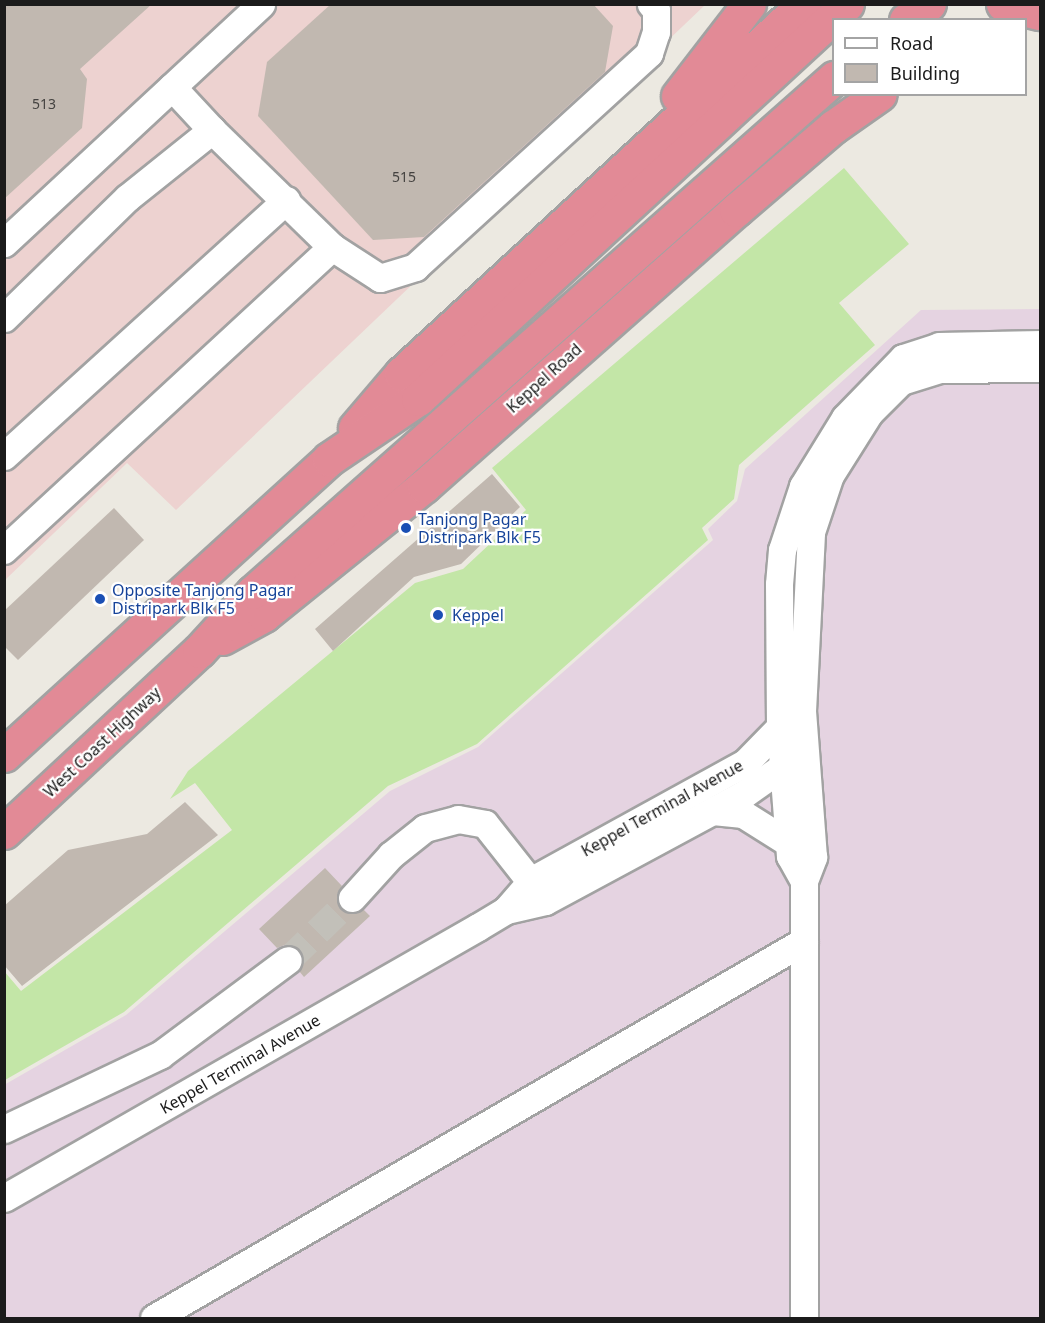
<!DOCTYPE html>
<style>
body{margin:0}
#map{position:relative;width:1045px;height:1323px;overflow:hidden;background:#ece9e1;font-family:"Noto Sans",sans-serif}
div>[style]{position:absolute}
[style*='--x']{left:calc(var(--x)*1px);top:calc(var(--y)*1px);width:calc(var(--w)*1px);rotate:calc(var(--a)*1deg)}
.commercial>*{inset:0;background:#edd2d0}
.industrial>*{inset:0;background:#e5d3e1}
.grass>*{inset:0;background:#c3e6a7}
.building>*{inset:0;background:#c1b8b0}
.minor-tunnel>*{height:27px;margin-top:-13.5px;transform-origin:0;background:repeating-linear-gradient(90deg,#c2c0b9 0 27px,transparent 0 41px)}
.roads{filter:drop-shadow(2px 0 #a2a2a2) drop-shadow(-2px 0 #a2a2a2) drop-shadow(0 2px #a2a2a2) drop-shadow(0 -2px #a2a2a2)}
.minor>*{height:27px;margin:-13.5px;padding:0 13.5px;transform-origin:13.5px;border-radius:13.5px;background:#fff}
.highway>*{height:33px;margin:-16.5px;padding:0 16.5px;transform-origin:16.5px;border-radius:16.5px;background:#e28a96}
.dots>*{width:16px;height:16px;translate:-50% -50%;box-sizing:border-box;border:3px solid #fff;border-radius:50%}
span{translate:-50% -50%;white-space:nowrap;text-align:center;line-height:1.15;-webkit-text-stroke:4.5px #fff;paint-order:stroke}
.number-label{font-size:14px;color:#444240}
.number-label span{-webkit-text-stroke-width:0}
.street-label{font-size:16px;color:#1b1b1b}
.transit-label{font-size:16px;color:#164399}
.left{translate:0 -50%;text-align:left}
.frame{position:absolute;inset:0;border:6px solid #1b1b1b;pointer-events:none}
.legend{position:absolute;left:832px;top:18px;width:195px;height:78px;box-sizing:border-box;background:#fff;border:2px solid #a4a4a4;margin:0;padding:8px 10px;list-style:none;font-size:18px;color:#1b1b1b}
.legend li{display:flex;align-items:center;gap:12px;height:30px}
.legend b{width:30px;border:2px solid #a4a4a4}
</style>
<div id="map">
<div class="commercial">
<div style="clip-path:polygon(5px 5px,705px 5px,176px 510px,127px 463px,5px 580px)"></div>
</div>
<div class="industrial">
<div style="clip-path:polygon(1040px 309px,1040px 1318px,5px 1318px,4px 1085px,126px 1015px,390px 791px,478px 747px,713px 540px,708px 529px,737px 501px,745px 469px,921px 310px)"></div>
</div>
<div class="grass">
<div style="clip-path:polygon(844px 168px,909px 244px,839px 303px,875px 345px,739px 465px,734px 499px,702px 528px,708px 540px,477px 744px,388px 786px,124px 1012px,5px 1080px,4px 971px,21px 991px,232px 830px,195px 783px,170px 799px,188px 771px,415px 583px,463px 569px,526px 510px,492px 468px)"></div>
</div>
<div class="building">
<div style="clip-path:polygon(4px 4px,152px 4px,80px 69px,87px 79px,82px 128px,4px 199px)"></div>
<div style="clip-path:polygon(331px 4px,593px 4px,613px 26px,605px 72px,424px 237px,373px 240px,258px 116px,267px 62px)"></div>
<div style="clip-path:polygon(492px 474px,520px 507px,461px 564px,414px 577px,333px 651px,315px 629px)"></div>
<div style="clip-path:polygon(114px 508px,144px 540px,18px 660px,4px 646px,4px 611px)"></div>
<div style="clip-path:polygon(185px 802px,218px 835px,22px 986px,4px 965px,4px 906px,68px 850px,147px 834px)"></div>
<div style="clip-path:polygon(325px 868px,342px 886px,337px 895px,341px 909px,349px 913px,363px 909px,370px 916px,304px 977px,299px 971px,304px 959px,300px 950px,287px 944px,277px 948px,259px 929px)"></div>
</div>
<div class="minor-tunnel">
<div style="--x:288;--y:960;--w:89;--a:-44.1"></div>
</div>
<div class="roads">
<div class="minor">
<div style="--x:172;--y:87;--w:59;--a:47.1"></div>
<div style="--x:4;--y:243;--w:351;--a:-42.9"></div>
<div style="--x:332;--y:247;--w:57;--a:32.9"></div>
<div style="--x:380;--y:278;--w:37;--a:-17"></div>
<div style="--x:415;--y:267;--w:317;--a:-42.4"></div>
<div style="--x:649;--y:53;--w:22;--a:-72"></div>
<div style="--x:656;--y:32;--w:22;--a:-90"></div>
<div style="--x:656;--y:10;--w:8;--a:-130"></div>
<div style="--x:4;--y:318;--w:172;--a:-44.3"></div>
<div style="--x:127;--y:198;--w:109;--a:-38.7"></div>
<div style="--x:212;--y:130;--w:168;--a:44.3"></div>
<div style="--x:332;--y:247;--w:447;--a:137.3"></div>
<div style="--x:4;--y:456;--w:381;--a:-42.2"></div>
<div style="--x:713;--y:811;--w:30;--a:6"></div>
<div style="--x:743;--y:814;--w:54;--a:32.2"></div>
<div style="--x:804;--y:881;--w:29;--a:-119"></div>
<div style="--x:790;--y:856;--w:129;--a:-94.4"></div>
<div style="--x:780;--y:727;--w:143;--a:-90.4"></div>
<div style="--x:779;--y:584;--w:34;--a:-85"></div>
<div style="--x:782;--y:550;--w:67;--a:-71.8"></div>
<div style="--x:803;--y:486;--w:80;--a:-58.3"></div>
<div style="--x:845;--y:418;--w:83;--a:-46"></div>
<div style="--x:903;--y:358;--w:38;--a:-18"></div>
<div style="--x:939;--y:346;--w:101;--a:-1.1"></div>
<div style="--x:352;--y:898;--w:58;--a:-47.8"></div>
<div style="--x:391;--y:855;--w:43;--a:-38.5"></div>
<div style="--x:425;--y:828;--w:34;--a:-15"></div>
<div style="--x:458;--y:819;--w:27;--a:10"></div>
<div style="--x:485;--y:824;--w:90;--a:51.7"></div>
<div style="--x:506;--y:910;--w:40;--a:-13"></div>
<div style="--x:545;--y:901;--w:226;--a:-28.3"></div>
<div style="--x:744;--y:794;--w:62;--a:-35.2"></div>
<div style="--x:4;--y:1129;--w:173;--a:-25.4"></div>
<div style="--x:160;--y:1055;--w:159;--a:-36.6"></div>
<div style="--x:4;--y:1198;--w:546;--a:-29.76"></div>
<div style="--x:478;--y:927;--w:33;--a:-31"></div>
<div style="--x:506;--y:910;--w:40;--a:-49"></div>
<div style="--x:532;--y:880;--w:243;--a:-28.8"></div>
<div style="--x:745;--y:763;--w:50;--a:-45.8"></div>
<div style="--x:780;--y:727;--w:27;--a:-36"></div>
<div style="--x:154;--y:1318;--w:751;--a:-30.11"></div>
<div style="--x:804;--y:1318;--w:437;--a:-90"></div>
<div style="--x:804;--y:881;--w:26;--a:-69"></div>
<div style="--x:813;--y:857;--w:146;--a:-94.3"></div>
<div style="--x:802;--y:711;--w:179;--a:-87.1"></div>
<div style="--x:811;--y:532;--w:60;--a:-71.6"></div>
<div style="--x:830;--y:475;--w:73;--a:-57.8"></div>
<div style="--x:869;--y:413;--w:45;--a:-45"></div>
<div style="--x:901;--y:381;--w:41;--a:-17.1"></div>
<div style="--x:940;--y:369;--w:100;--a:-0.6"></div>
</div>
<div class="highway">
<div style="--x:1003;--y:4;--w:38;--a:14"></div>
<div style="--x:906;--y:20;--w:28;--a:-35"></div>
<div style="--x:678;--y:96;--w:116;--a:-52.3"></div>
<div style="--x:355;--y:428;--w:71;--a:-49.6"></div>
<div style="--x:401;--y:374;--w:547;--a:-42.56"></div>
<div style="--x:222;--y:638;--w:48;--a:-28.7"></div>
<div style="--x:264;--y:615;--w:206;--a:-38.9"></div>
<div style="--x:424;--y:486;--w:417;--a:-41.5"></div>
<div style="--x:736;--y:210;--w:128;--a:-40.6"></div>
<div style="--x:833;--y:127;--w:57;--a:-35.1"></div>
<div style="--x:4;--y:755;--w:440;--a:-42.3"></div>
<div style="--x:329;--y:459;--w:107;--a:-34"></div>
<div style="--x:418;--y:399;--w:583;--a:-42.64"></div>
<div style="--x:4;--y:832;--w:266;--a:-42.9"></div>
<div style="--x:199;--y:651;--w:80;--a:-47.5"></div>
<div style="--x:253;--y:592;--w:776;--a:-41.5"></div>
</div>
</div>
<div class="dots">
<div style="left:406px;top:528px;background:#1a4fb4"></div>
<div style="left:100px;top:599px;background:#1a4fb4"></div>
<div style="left:438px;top:615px;background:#1a4fb4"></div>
</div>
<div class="number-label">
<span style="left:44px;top:104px">513</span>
<span style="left:404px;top:177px">515</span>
</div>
<div class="street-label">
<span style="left:544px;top:378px;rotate:-42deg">Keppel Road</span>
<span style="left:102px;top:742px;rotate:-43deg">West Coast Highway</span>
<span style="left:662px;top:808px;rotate:-29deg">Keppel Terminal Avenue</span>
<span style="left:240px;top:1064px;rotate:-30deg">Keppel Terminal Avenue</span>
</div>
<div class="transit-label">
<span class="left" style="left:418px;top:528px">Tanjong Pagar<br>Distripark Blk F5</span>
<span class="left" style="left:112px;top:599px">Opposite Tanjong Pagar<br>Distripark Blk F5</span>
<span class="left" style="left:452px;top:615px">Keppel</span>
</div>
<div class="frame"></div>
<ul class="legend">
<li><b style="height:8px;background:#fff"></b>Road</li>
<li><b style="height:16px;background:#c1b8b0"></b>Building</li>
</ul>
</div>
